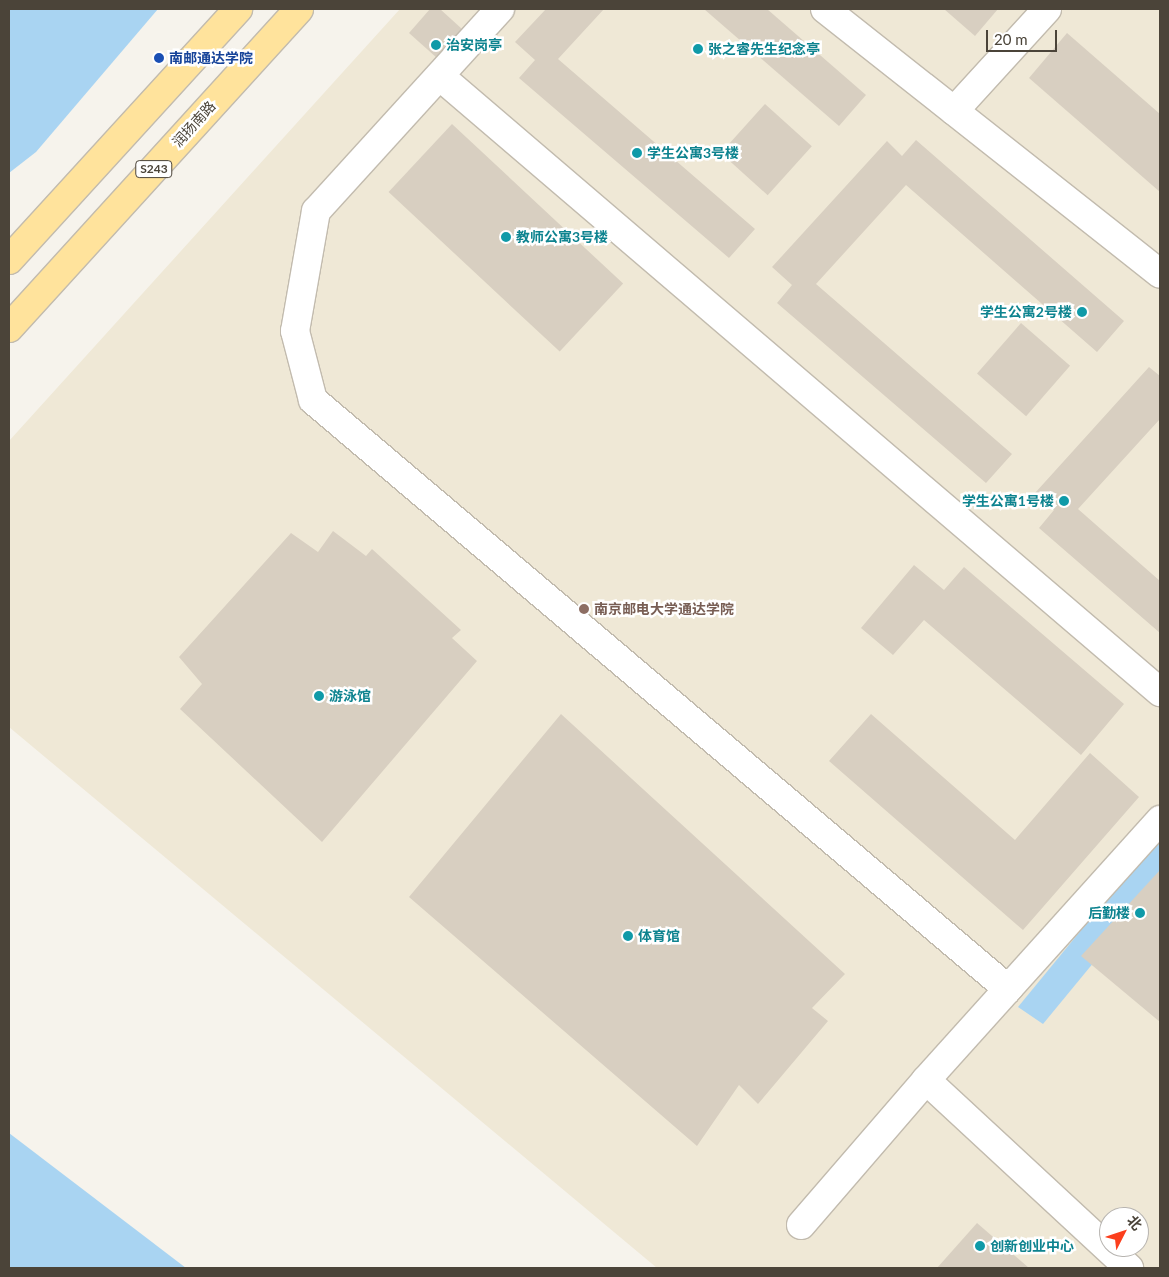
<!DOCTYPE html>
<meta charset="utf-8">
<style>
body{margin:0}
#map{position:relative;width:1169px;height:1277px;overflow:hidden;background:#f6f3ec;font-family:Lato,"Noto Sans SC",sans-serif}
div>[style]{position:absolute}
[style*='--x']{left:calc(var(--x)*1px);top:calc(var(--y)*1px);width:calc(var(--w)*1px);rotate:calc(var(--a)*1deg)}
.education>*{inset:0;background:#efe8d6}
.water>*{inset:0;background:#a9d4f2}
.building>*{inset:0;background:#d8cfc1;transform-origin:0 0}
.roads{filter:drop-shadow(1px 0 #c2bbae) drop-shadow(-1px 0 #c2bbae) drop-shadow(0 1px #c2bbae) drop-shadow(0 -1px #c2bbae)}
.minor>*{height:28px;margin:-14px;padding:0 14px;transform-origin:14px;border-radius:14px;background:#fff}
.major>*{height:28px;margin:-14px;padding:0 14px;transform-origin:14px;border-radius:14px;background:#ffe39c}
.dots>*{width:14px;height:14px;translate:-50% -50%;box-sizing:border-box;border:2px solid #fff;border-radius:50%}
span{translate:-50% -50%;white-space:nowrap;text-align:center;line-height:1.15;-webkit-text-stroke:5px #fff;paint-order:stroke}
.shield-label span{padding:1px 4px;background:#fff;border:1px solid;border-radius:4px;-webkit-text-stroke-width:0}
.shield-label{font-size:12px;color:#4b4439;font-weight:700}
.culture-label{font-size:14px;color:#0d838f;font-weight:700}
.left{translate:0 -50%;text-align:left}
.right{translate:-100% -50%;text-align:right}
.transit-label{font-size:14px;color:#164399;font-weight:700}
.street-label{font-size:14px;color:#4b4439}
.education-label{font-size:14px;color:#785e54;font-weight:700}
.frame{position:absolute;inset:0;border:10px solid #4b4439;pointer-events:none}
.north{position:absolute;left:1099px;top:1207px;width:50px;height:50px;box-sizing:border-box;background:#fff;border:1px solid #b7b4b0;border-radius:50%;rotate:49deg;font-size:14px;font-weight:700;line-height:20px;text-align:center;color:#4b4439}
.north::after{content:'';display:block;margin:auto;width:18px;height:22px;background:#fc3f1d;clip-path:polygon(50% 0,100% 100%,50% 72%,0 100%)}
.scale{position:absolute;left:986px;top:30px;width:71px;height:22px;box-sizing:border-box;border:2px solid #4b4439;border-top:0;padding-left:6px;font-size:15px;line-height:18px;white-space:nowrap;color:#4b4439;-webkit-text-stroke:4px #fff;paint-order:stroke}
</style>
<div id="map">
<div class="education">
<div style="clip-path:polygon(evenodd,400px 9px,1160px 9px,1160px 1268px,657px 1268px,9px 727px,9px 441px,400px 9px,1109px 1217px,1139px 1217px,1139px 1247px,1109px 1247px,1109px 1217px)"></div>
</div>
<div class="water">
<div style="clip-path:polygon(9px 9px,158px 9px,36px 152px,9px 173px)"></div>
<div style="clip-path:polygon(1160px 834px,1160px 882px,1043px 1024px,1018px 1007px)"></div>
<div style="clip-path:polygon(9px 1133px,186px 1268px,9px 1268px)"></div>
</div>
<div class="building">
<div style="clip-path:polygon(430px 9px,440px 9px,462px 29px,437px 58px,409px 33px)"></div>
<div style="clip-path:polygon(546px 9px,604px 9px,558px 59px,755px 229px,729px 258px,519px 78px,535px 60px,515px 42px)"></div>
<div style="clip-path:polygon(704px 9px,767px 9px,866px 95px,839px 126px)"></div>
<div style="clip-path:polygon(944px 9px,998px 9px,975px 36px)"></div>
<div style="clip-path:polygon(1067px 33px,1160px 114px,1160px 192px,1029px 78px)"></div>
<div style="left:765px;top:104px;width:63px;height:66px;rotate:42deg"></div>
<div style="left:452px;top:124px;width:234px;height:93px;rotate:43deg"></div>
<div style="clip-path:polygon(916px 140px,1124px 321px,1097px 352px,906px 185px,816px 284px,1012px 454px,986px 483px,777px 303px,792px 285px,772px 267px,887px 141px,902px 156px)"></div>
<div style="left:1021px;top:323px;width:65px;height:67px;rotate:41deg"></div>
<div style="clip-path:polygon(1149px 367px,1160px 376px,1160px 419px,1078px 509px,1160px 581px,1160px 633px,1039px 528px,1054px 510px,1035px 493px)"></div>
<div style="clip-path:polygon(333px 531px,366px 556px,372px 549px,461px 630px,452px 638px,477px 661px,322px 842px,180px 709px,202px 684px,179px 657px,291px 533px,318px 552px)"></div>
<div style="clip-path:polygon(914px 565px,944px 590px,964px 567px,1124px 704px,1081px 755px,924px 620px,893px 655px,861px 628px)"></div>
<div style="clip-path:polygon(561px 714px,845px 974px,812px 1008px,828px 1021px,758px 1104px,739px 1085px,697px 1146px,409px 897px)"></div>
<div style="clip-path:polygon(871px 714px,1015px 840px,1090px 753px,1139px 797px,1023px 930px,829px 761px)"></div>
<div style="clip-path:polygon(1160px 870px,1160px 1022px,1081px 956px)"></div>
<div style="clip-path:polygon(977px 1223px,1029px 1268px,937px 1268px)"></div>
</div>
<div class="roads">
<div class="minor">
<div style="--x:500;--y:9;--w:273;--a:132.3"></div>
<div style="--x:316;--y:211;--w:122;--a:99.9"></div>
<div style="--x:295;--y:331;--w:71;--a:75.4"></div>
<div style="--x:313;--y:400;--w:911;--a:40.28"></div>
<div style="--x:825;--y:9;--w:427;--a:38.3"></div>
<div style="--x:442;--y:78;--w:945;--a:40.54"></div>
<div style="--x:954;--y:111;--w:138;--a:-47.6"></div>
<div style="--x:926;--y:1080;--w:277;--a:42.8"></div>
<div style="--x:801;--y:1225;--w:191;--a:-49.2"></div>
<div style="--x:926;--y:1080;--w:350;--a:-48"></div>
</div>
<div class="major">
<div style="--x:9;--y:260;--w:340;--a:-47.6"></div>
<div style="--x:9;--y:328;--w:431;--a:-47.7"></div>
</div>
</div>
<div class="dots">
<div style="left:436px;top:45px;background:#0f9aa8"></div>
<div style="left:698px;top:49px;background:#0f9aa8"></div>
<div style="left:159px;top:58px;background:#1a4fb4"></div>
<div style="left:637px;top:153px;background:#0f9aa8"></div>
<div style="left:506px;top:237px;background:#0f9aa8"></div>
<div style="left:1082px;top:312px;background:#0f9aa8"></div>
<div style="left:1064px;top:501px;background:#0f9aa8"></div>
<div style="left:584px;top:609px;background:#8d6e63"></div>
<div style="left:319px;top:696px;background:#0f9aa8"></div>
<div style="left:1140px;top:913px;background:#0f9aa8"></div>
<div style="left:628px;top:936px;background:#0f9aa8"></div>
<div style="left:980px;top:1246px;background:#0f9aa8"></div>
</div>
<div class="shield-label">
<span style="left:154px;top:169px">S243</span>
</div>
<div class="culture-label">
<span class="left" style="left:446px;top:45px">治安岗亭</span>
<span class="left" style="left:708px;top:49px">张之睿先生纪念亭</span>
<span class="left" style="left:647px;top:153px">学生公寓3号楼</span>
<span class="left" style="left:516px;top:237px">教师公寓3号楼</span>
<span class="right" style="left:1072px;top:312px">学生公寓2号楼</span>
<span class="right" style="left:1054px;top:501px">学生公寓1号楼</span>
<span class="left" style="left:329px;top:696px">游泳馆</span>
<span class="right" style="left:1130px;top:913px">后勤楼</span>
<span class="left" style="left:638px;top:936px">体育馆</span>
<span class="left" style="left:990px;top:1246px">创新创业中心</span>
</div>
<div class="transit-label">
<span class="left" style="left:169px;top:58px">南邮通达学院</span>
</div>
<div class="street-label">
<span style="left:194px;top:124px;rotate:-48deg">润扬南路</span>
</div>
<div class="education-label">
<span class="left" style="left:594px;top:609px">南京邮电大学通达学院</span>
</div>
<div class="frame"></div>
<div class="north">北</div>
<div class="scale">20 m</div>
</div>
